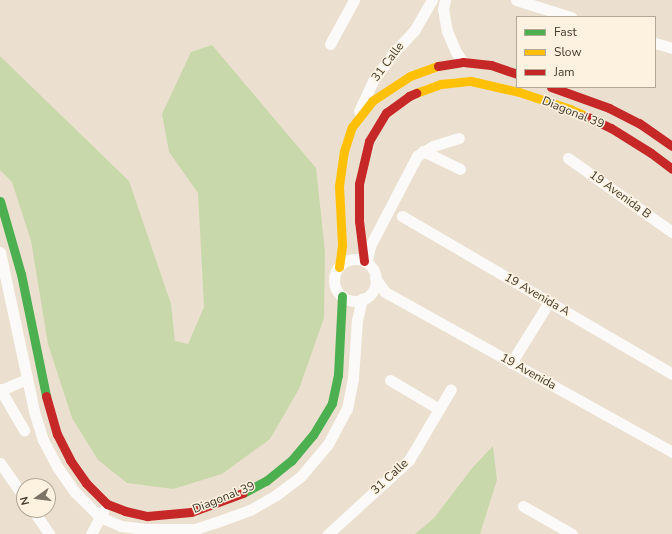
<!DOCTYPE html>
<style>
body{margin:0}
#map{position:relative;width:672px;height:534px;overflow:hidden;background:#ebe0cf;font-family:"Nunito Sans",sans-serif}
div>[style]{position:absolute}
[style*='--x']{left:calc(var(--x)*1px);top:calc(var(--y)*1px);width:calc(var(--w)*1px);rotate:calc(var(--a)*1deg)}
.green>*{inset:0;background:#c9d8ab}
.street>*{height:11px;margin:-5.5px;padding:0 5.5px;transform-origin:5.5px;border-radius:5.5px;background:#fcfaf8}
.street>.ring{margin:-5.5px;padding:0;box-sizing:content-box;background:none;border:11px solid #fcfaf8;border-radius:50%}
.fast>*{height:9px;margin:-4.5px;padding:0 4.5px;transform-origin:4.5px;border-radius:4.5px;background:#4caf50}
.slow>*{height:9px;margin:-4.5px;padding:0 4.5px;transform-origin:4.5px;border-radius:4.5px;background:#ffc107}
.jam>*{height:9px;margin:-4.5px;padding:0 4.5px;transform-origin:4.5px;border-radius:4.5px;background:#c62828}
span{translate:-50% -50%;white-space:nowrap;text-align:center;line-height:1.15;-webkit-text-stroke:3px #fdf2df;paint-order:stroke}
.street-label{font-size:12px;color:#413a2d}
.legend{position:absolute;left:516px;top:16px;width:140px;height:72px;box-sizing:border-box;background:#fdf2df;border:1px solid #b2a898;margin:0;padding:5px 7px;list-style:none;font-size:12px;color:#413a2d}
.legend li{display:flex;align-items:center;gap:8px;height:20px}
.legend b{width:20px;border:1px solid #b2a898}
.north{position:absolute;left:16px;top:478px;width:40px;height:40px;box-sizing:border-box;background:#fdf2df;border:1px solid #b2a898;border-radius:50%;rotate:256deg;font-size:11px;font-weight:700;line-height:16px;text-align:center;color:#413a2d}
.north::after{content:'';display:block;margin:auto;width:14px;height:18px;background:#7c7466;clip-path:polygon(50% 0,100% 100%,50% 72%,0 100%)}
</style>
<div id="map">
<div class="green">
<div style="clip-path:polygon(212px 45px,316px 168px,325px 251px,324px 318px,299px 389px,270px 439px,222px 474px,173px 489px,127px 483px,98px 460px,72px 418px,48px 344px,31px 241px,12px 182px,0 170px,0 56px,129px 181px,171px 304px,175px 341px,188px 344px,204px 307px,198px 193px,169px 152px,162px 114px,191px 52px)"></div>
<div style="clip-path:polygon(493px 446px,497px 480px,480px 534px,415px 534px,434px 518px,473px 467px)"></div>
</div>
<div class="street">
<div style="--x:445;--y:0;--w:9;--a:103"></div>
<div style="--x:443;--y:9;--w:22;--a:80"></div>
<div style="--x:447;--y:31;--w:23;--a:67"></div>
<div style="--x:456;--y:52;--w:12;--a:55"></div>
<div style="--x:516;--y:0;--w:58;--a:17.2"></div>
<div style="--x:655;--y:43;--w:18;--a:16"></div>
<div style="--x:330;--y:44;--w:50;--a:-61.4"></div>
<div style="--x:359;--y:111;--w:35;--a:-65"></div>
<div style="--x:374;--y:79;--w:36;--a:-53"></div>
<div style="--x:396;--y:50;--w:26;--a:-47"></div>
<div style="--x:414;--y:31;--w:36;--a:-60"></div>
<div style="--x:423;--y:151;--w:41;--a:25.9"></div>
<div style="--x:568;--y:158;--w:128;--a:35.4"></div>
<div style="--x:402;--y:216;--w:313;--a:30.3"></div>
<div style="--x:0;--y:252;--w:163;--a:77.9"></div>
<div style="--x:34;--y:411;--w:30;--a:73"></div>
<div style="--x:43;--y:440;--w:32;--a:62"></div>
<div style="--x:58;--y:468;--w:29;--a:55"></div>
<div style="--x:75;--y:492;--w:35;--a:45"></div>
<div style="--x:100;--y:517;--w:23;--a:23"></div>
<div style="--x:121;--y:526;--w:25;--a:7"></div>
<div style="--x:146;--y:529;--w:49;--a:0"></div>
<div style="--x:195;--y:529;--w:20;--a:-18"></div>
<div style="--x:214;--y:523;--w:38;--a:-20"></div>
<div style="--x:250;--y:510;--w:30;--a:-30"></div>
<div style="--x:276;--y:495;--w:31;--a:-37"></div>
<div style="--x:301;--y:476;--w:42;--a:-49.8"></div>
<div style="--x:328;--y:444;--w:40;--a:-62"></div>
<div style="--x:347;--y:409;--w:32;--a:-79"></div>
<div style="--x:353;--y:378;--w:58;--a:-86.1"></div>
<div style="--x:357;--y:320;--w:22;--a:-77"></div>
<div class="ring" style="left:334px;top:259px;width:31px;height:31px"></div>
<div style="--x:367;--y:261;--w:15;--a:-79"></div>
<div style="--x:370;--y:246;--w:102;--a:-62.4"></div>
<div style="--x:417;--y:156;--w:19;--a:-32"></div>
<div style="--x:433;--y:146;--w:27;--a:-17"></div>
<div style="--x:375;--y:278;--w:17;--a:54"></div>
<div style="--x:385;--y:292;--w:329;--a:29.1"></div>
<div style="--x:511;--y:363;--w:72;--a:-58.1"></div>
<div style="--x:390;--y:380;--w:57;--a:30.6"></div>
<div style="--x:0;--y:389;--w:48;--a:59.7"></div>
<div style="--x:1;--y:390;--w:28;--a:-23"></div>
<div style="--x:0;--y:463;--w:42;--a:54.8"></div>
<div style="--x:523;--y:506;--w:56;--a:29.7"></div>
<div style="--x:33;--y:510;--w:29;--a:56"></div>
<div style="--x:91;--y:534;--w:26;--a:-62"></div>
<div style="--x:328;--y:534;--w:110;--a:-42.4"></div>
<div style="--x:409;--y:460;--w:82;--a:-59.4"></div>
</div>
<div class="fast">
<div style="--x:0;--y:201;--w:76;--a:74"></div>
<div style="--x:21;--y:274;--w:125;--a:78.4"></div>
<div style="--x:243;--y:493;--w:26;--a:-28"></div>
<div style="--x:266;--y:481;--w:32;--a:-39"></div>
<div style="--x:291;--y:461;--w:34;--a:-50"></div>
<div style="--x:313;--y:435;--w:37;--a:-59"></div>
<div style="--x:332;--y:403;--w:29;--a:-78"></div>
<div style="--x:338;--y:375;--w:79;--a:-87.1"></div>
</div>
<div class="slow">
<div style="--x:416;--y:93;--w:27;--a:-20"></div>
<div style="--x:441;--y:84;--w:30;--a:-6"></div>
<div style="--x:471;--y:81;--w:49;--a:12.9"></div>
<div style="--x:519;--y:92;--w:54;--a:18.4"></div>
<div style="--x:570;--y:109;--w:17;--a:24"></div>
<div style="--x:339;--y:267;--w:22;--a:-82"></div>
<div style="--x:342;--y:245;--w:59;--a:-92.9"></div>
<div style="--x:339;--y:186;--w:35;--a:-82"></div>
<div style="--x:344;--y:151;--w:25;--a:-72"></div>
<div style="--x:352;--y:127;--w:33;--a:-52"></div>
<div style="--x:372;--y:101;--w:45;--a:-33.3"></div>
<div style="--x:410;--y:76;--w:30;--a:-20"></div>
</div>
<div class="jam">
<div style="--x:438;--y:66;--w:25;--a:-9"></div>
<div style="--x:463;--y:62;--w:28;--a:6"></div>
<div style="--x:491;--y:65;--w:28;--a:19"></div>
<div style="--x:551;--y:87;--w:62;--a:19.9"></div>
<div style="--x:609;--y:108;--w:34;--a:27"></div>
<div style="--x:639;--y:123;--w:40;--a:34.9"></div>
<div style="--x:586;--y:116;--w:28;--a:26"></div>
<div style="--x:611;--y:128;--w:47;--a:32"></div>
<div style="--x:651;--y:153;--w:26;--a:37"></div>
<div style="--x:364;--y:261;--w:40;--a:-97.1"></div>
<div style="--x:359;--y:221;--w:37;--a:-90"></div>
<div style="--x:359;--y:184;--w:44;--a:-76.9"></div>
<div style="--x:369;--y:141;--w:33;--a:-59"></div>
<div style="--x:386;--y:113;--w:29;--a:-36"></div>
<div style="--x:409;--y:96;--w:8;--a:-23"></div>
<div style="--x:46;--y:396;--w:40;--a:74"></div>
<div style="--x:57;--y:434;--w:29;--a:63"></div>
<div style="--x:70;--y:460;--w:28;--a:55"></div>
<div style="--x:86;--y:483;--w:30;--a:45"></div>
<div style="--x:107;--y:504;--w:19;--a:21"></div>
<div style="--x:125;--y:511;--w:23;--a:13"></div>
<div style="--x:147;--y:516;--w:44;--a:-5.2"></div>
<div style="--x:191;--y:512;--w:55;--a:-20.1"></div>
</div>
<div class="street-label">
<span style="left:388px;top:62px;rotate:-53deg">31 Calle</span>
<span style="left:573px;top:113px;rotate:22deg">Diagonal 39</span>
<span style="left:620px;top:195px;rotate:36deg">19 Avenida B</span>
<span style="left:537px;top:295px;rotate:30deg">19 Avenida A</span>
<span style="left:528px;top:372px;rotate:29deg">19 Avenida</span>
<span style="left:390px;top:477px;rotate:-43deg">31 Calle</span>
<span style="left:224px;top:498px;rotate:-22deg">Diagonal 39</span>
</div>
<ul class="legend">
<li><b style="height:5px;background:#4caf50"></b>Fast</li>
<li><b style="height:5px;background:#ffc107"></b>Slow</li>
<li><b style="height:5px;background:#c62828"></b>Jam</li>
</ul>
<div class="north">N</div>
</div>
